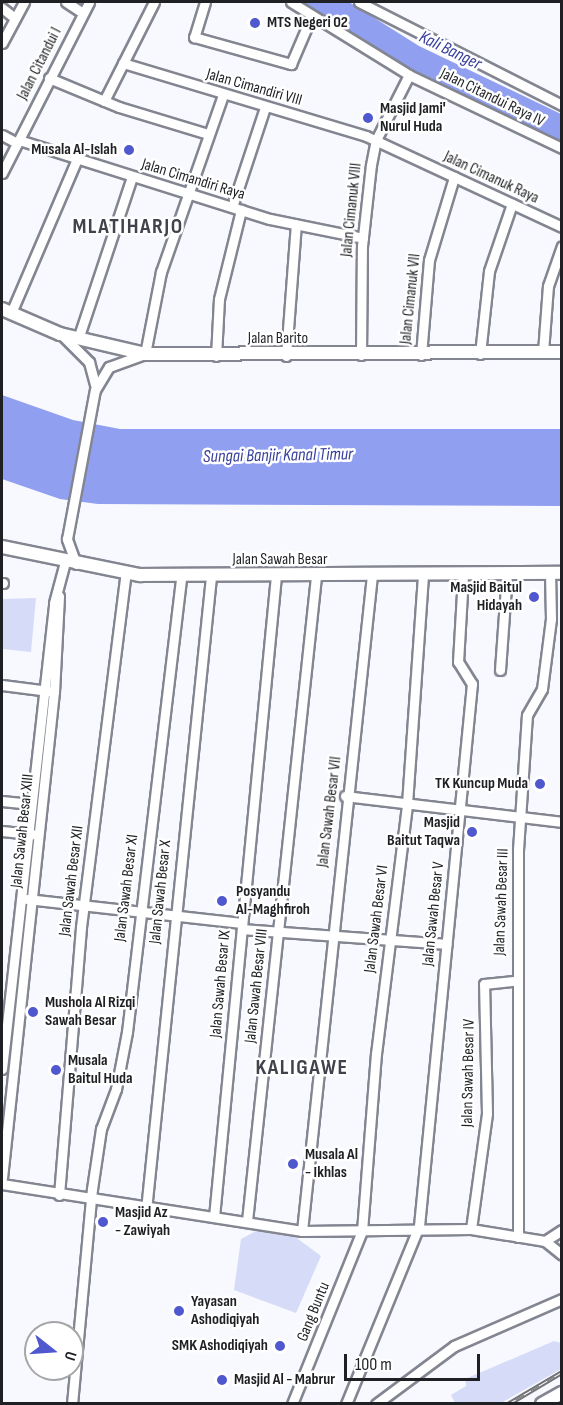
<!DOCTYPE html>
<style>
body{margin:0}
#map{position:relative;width:563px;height:1405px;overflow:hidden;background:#f8f9fe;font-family:"Sofia Sans Condensed",sans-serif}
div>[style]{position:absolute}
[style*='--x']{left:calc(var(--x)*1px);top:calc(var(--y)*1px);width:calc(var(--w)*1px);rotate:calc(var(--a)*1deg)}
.green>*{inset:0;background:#d6dcf7}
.water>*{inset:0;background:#909ff0}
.roads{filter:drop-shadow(2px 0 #838691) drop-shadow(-2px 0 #838691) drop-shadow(0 2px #838691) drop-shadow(0 -2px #838691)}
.minor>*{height:9px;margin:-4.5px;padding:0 4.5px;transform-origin:4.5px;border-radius:4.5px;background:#fff}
.tertiary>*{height:12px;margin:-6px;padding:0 6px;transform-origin:6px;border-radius:6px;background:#fff}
.rail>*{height:5px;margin-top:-2.5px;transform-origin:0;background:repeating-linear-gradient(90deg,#fff 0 9px,#737478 0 18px);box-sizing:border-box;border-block:2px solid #737478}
.dots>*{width:16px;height:16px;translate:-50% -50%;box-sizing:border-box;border:3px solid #fff;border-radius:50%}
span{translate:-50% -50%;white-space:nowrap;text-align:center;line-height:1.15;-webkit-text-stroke:5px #fff;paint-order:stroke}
.poi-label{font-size:16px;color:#1f2024;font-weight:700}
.left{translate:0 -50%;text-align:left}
.right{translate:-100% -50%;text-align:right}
.street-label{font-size:16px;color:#1f2024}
.water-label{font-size:18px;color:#39409c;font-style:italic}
.district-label{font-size:22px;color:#40424c;font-weight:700;letter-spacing:1.5px}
.frame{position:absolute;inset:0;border:3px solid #1f2024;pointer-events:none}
.north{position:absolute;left:24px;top:1321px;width:60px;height:60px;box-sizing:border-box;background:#fff;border:2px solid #a5a6a7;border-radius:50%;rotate:107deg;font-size:16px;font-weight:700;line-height:24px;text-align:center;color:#1f2024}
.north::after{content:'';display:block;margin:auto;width:21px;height:27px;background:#4f58ce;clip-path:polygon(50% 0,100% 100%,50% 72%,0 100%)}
.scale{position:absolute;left:344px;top:1354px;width:136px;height:27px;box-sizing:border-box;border:3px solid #1f2024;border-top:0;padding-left:8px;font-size:18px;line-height:21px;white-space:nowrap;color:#1f2024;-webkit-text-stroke:4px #fff;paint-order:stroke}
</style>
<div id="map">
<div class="green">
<div style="clip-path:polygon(36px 598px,31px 652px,2px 649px,2px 599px)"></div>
<div style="clip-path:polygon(256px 1231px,294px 1236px,321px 1256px,296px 1313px,234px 1290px,241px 1239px)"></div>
<div style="clip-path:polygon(554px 1341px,561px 1343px,561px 1369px,501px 1403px,455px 1403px,451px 1395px,466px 1386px,465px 1379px)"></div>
</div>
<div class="water">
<div style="clip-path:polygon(300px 2px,349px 2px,419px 46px,561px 114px,561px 142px,407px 70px)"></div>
<div style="clip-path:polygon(2px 395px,73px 420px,120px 429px,561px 429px,561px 506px,98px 504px,60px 499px,2px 479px)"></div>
</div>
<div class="roads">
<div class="minor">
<div style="--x:66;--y:2;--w:20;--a:33"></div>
<div style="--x:205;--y:2;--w:37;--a:107"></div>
<div style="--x:194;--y:37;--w:101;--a:15.6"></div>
<div style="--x:291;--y:64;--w:53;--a:-66.8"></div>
<div style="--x:291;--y:2;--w:139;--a:31.7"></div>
<div style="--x:409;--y:75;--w:170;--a:25.5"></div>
<div style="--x:359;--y:2;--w:228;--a:26.9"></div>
<div style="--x:2;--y:8;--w:16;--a:38"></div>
<div style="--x:2;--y:43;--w:47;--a:-61.8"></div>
<div style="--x:123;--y:63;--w:254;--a:16.7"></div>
<div style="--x:366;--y:136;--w:216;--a:24.9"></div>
<div style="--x:49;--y:78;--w:76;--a:22.5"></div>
<div style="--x:119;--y:107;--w:93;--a:16.9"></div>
<div style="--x:104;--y:101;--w:111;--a:-63.2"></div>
<div style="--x:2;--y:135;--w:17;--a:28"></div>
<div style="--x:19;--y:140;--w:263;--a:17.5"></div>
<div style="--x:270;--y:219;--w:95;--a:11.5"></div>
<div style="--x:2;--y:173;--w:192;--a:-63"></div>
<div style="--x:232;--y:207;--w:105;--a:-71.7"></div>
<div style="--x:11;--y:313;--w:165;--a:-66.8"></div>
<div style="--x:61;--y:334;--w:40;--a:45"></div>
<div style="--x:89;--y:362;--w:24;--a:75"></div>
<div style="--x:78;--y:339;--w:171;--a:-71.6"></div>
<div style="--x:543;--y:352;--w:66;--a:-85.7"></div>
<div style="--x:548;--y:286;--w:42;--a:-70.7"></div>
<div style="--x:480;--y:354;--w:83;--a:-83.8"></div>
<div style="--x:489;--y:271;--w:71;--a:-71.1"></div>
<div style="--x:361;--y:355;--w:109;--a:-89.5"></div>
<div style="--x:362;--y:246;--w:81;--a:-83.7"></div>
<div style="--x:371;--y:165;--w:25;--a:-79"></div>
<div style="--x:376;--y:140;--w:73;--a:-63.1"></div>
<div style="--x:421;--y:355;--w:95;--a:-85.2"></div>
<div style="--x:429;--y:260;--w:87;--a:-73.2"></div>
<div style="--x:216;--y:356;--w:57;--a:-87"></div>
<div style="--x:219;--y:299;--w:92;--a:-76.1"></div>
<div style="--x:286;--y:356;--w:132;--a:-85.7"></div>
<div style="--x:76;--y:564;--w:27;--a:-110"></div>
<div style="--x:67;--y:539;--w:152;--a:-79.4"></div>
<div style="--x:95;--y:390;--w:27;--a:-59"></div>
<div style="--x:109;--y:367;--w:38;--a:-20"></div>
<div style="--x:145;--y:354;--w:84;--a:-79"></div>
<div style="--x:161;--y:272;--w:188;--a:-70.7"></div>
<div style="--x:2;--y:583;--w:1;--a:0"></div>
<div style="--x:500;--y:670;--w:97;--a:-85.9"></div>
<div style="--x:2;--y:685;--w:47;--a:7.3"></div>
<div style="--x:345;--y:796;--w:219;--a:6.8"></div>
<div style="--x:2;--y:801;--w:29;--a:6"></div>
<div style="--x:2;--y:831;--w:31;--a:6"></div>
<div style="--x:27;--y:899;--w:216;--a:6.4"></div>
<div style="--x:242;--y:929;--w:205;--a:4.2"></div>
<div style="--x:2;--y:1069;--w:469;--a:-83.6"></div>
<div style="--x:54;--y:603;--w:42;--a:-75"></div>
<div style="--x:2;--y:1178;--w:489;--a:-83.9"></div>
<div style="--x:54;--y:692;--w:96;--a:-87"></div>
<div style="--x:2;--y:1184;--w:304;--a:8.9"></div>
<div style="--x:302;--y:1231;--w:169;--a:-0.7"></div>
<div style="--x:471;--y:1229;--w:75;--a:9.2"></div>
<div style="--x:545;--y:1241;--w:22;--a:39"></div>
<div style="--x:59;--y:1195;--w:269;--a:-85.3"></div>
<div style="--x:81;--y:927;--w:357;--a:-82.8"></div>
<div style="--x:146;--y:1210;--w:636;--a:-84.14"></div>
<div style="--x:214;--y:1217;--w:645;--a:-84.48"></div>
<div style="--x:247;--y:1221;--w:649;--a:-83.89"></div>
<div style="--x:471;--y:1229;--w:117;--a:-82.1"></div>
<div style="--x:487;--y:1113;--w:129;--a:-91.3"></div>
<div style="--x:484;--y:984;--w:30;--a:-6"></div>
<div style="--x:302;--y:1231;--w:660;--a:-83.91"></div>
<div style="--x:518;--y:1237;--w:387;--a:-90"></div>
<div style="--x:518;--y:850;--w:135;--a:-86.2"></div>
<div style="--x:527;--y:715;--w:30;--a:-60"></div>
<div style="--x:542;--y:689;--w:71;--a:-82.7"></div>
<div style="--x:551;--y:619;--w:46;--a:-91.2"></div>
<div style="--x:545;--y:1241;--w:20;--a:-33"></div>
<div style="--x:72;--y:1404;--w:216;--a:-84.7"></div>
<div style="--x:92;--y:1189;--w:61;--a:-81.5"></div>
<div style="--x:101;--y:1129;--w:43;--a:-69.4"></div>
<div style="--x:116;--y:1089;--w:58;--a:-79.1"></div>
<div style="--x:127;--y:1032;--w:459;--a:-83.2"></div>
<div style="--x:292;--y:1404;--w:187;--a:-68"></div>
<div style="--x:362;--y:1231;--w:178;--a:-85.5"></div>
<div style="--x:376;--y:1054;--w:252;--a:-82.9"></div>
<div style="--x:407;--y:804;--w:231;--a:-86"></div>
<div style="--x:346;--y:1404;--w:192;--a:-67.7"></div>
<div style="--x:419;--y:1226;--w:545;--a:-84.42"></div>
<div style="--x:472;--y:684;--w:26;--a:-122"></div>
<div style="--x:458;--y:662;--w:88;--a:-86.7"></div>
<div style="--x:376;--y:1404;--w:97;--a:-36.6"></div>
<div style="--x:454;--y:1346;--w:118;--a:-23.5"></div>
</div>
<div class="tertiary">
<div style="--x:2;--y:309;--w:63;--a:23.3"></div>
<div style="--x:60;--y:334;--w:87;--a:13.2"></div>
<div style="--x:145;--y:354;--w:417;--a:-0.3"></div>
<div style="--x:2;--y:547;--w:141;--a:11.5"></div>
<div style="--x:140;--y:575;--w:422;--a:-0.3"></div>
<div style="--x:542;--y:1404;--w:23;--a:-29"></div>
</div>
</div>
<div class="rail">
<div style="--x:508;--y:1404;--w:63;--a:-30.7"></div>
</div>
<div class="dots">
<div style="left:255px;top:23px;background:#4f58ce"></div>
<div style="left:368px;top:118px;background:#4f58ce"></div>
<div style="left:129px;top:150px;background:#4f58ce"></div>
<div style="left:534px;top:597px;background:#4f58ce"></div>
<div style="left:540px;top:784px;background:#4f58ce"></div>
<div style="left:472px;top:832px;background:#4f58ce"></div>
<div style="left:222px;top:901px;background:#4f58ce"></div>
<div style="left:33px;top:1012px;background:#4f58ce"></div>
<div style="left:56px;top:1070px;background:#4f58ce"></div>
<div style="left:293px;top:1164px;background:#4f58ce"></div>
<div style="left:103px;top:1222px;background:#4f58ce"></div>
<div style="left:179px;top:1311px;background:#4f58ce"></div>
<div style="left:280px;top:1346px;background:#4f58ce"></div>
<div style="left:222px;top:1380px;background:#4f58ce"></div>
</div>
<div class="poi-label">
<span class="left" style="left:267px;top:23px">MTS Negeri 02</span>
<span class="left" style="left:380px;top:118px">Masjid Jami'<br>Nurul Huda</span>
<span class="right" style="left:117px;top:150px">Musala Al-Islah</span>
<span class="right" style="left:522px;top:597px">Masjid Baitul<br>Hidayah</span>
<span class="right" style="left:528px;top:784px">TK Kuncup Muda</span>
<span class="right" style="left:460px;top:832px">Masjid<br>Baitut Taqwa</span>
<span class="left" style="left:236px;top:901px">Posyandu<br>Al-Maghfiroh</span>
<span class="left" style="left:45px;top:1012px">Mushola Al Rizqi<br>Sawah Besar</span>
<span class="left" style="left:68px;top:1070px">Musala<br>Baitul Huda</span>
<span class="left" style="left:305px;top:1164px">Musala Al<br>- Ikhlas</span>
<span class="left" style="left:115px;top:1222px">Masjid Az<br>- Zawiyah</span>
<span class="left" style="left:191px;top:1311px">Yayasan<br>Ashodiqiyah</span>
<span class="right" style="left:268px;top:1346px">SMK Ashodiqiyah</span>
<span class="left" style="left:234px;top:1380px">Masjid Al - Mabrur</span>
</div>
<div class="street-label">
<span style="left:40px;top:64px;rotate:-63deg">Jalan Citandui I</span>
<span style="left:254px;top:88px;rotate:16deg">Jalan Cimandiri VIII</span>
<span style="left:492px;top:98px;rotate:26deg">Jalan Citandui Raya IV</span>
<span style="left:491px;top:178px;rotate:25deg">Jalan Cimanuk Raya</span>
<span style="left:193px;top:180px;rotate:17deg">Jalan Cimandiri Raya</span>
<span style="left:352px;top:210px;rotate:-84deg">Jalan Cimanuk VIII</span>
<span style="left:411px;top:299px;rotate:-84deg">Jalan Cimanuk VII</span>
<span style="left:278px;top:339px">Jalan Barito</span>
<span style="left:280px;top:560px">Jalan Sawah Besar</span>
<span style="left:330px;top:812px;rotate:-83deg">Jalan Sawah Besar VII</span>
<span style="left:23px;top:831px;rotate:-84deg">Jalan Sawah Besar XIII</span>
<span style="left:72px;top:881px;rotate:-83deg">Jalan Sawah Besar XII</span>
<span style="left:127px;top:888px;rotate:-83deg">Jalan Sawah Besar XI</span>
<span style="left:161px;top:892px;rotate:-84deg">Jalan Sawah Besar X</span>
<span style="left:502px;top:902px;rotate:-88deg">Jalan Sawah Besar III</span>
<span style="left:434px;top:914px;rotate:-84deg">Jalan Sawah Besar V</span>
<span style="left:377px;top:919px;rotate:-83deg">Jalan Sawah Besar VI</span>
<span style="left:221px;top:984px;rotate:-85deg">Jalan Sawah Besar IX</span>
<span style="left:257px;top:986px;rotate:-84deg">Jalan Sawah Besar VIII</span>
<span style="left:469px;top:1073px;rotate:-89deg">Jalan Sawah Besar IV</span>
<span style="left:314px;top:1312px;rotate:-68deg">Gang Buntu</span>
</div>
<div class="water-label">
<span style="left:450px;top:51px;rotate:26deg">Kali Banger</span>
<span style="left:278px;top:456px;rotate:-1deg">Sungai Banjir Kanal Timur</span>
</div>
<div class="district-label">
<span style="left:128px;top:227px">MLATIHARJO</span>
<span style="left:302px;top:1068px">KALIGAWE</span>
</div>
<div class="frame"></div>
<div class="north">U</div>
<div class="scale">100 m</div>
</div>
